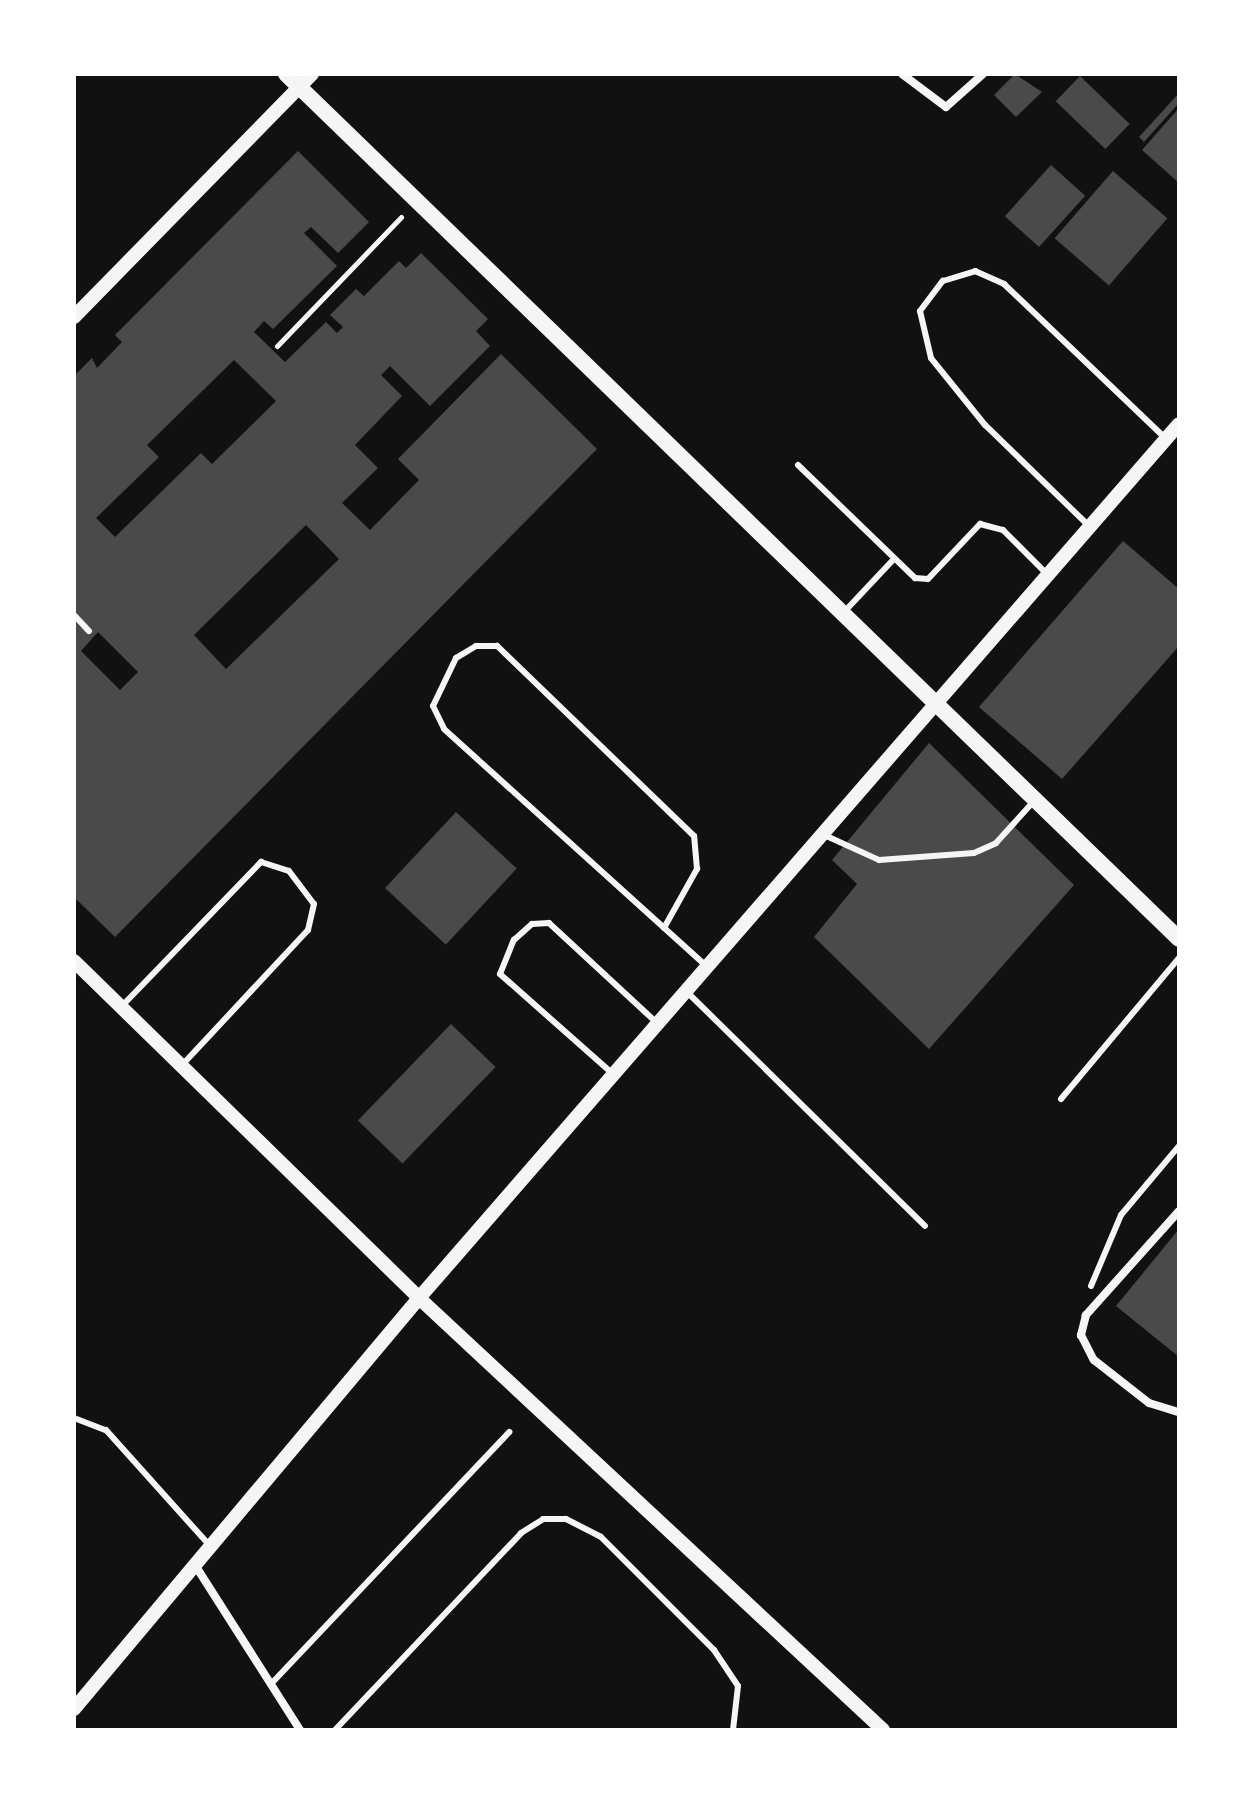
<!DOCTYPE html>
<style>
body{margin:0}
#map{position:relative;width:1253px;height:1804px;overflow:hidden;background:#111;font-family:"Sofia Sans Condensed",sans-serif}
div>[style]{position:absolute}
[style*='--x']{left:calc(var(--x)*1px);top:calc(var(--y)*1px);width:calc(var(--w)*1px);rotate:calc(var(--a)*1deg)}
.building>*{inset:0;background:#4a4a4a;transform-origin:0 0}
.path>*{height:5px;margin:-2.5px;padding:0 2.5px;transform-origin:2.5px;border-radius:2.5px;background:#f5f5f5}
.service>*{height:6px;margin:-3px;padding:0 3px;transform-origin:3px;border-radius:3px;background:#f5f5f5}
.minor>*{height:8px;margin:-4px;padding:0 4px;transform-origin:4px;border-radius:4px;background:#f5f5f5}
.tertiary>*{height:14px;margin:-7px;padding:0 7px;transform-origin:7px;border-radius:7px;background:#f5f5f5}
.secondary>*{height:16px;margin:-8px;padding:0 8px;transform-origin:8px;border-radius:8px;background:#f5f5f5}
span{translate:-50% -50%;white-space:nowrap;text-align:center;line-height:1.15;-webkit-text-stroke:8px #fff;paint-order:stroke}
.frame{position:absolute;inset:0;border:76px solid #fff;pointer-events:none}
</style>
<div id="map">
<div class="building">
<div style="clip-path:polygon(1015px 74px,1042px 92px,1016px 117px,994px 95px)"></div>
<div style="left:1080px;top:76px;width:69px;height:35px;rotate:44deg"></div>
<div style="clip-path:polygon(1179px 93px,1179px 103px,1144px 142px,1139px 137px)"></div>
<div style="clip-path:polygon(1179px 108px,1179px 183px,1142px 150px)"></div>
<div style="clip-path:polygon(evenodd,298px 151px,369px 222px,338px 253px,311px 227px,304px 233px,337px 266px,273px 329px,264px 321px,254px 332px,285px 362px,326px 322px,337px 333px,343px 327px,330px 315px,356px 289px,364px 296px,399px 261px,406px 268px,421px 253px,488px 319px,476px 331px,490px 346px,430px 406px,390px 366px,381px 375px,402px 396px,355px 445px,378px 468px,342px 503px,370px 530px,419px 480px,398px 459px,501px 354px,597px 449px,115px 937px,74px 897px,74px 376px,92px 358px,97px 368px,122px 342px,115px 335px,298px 151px,234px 360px,276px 401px,212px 464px,201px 453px,115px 537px,96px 518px,159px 457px,147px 445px,234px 360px,298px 151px,306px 525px,339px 559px,226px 669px,194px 635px,306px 525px,298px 151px,98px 632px,138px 672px,120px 690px,81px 651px,98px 632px)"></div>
<div style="left:1051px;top:165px;width:46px;height:69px;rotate:42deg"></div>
<div style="left:1113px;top:171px;width:72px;height:89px;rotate:41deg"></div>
<div style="clip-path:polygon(1123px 541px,1179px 589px,1179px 646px,1062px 779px,979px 707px)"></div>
<div style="clip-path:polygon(929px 743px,1074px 885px,929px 1049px,814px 937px,857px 884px,832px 860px)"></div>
<div style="left:456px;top:812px;width:83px;height:104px;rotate:43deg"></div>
<div style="left:451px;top:1024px;width:62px;height:134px;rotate:44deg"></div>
<div style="clip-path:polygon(1179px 1229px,1179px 1357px,1116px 1306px)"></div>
</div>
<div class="path">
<div style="--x:277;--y:346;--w:179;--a:-46.1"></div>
</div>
<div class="service">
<div style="--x:798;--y:465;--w:163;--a:44"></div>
<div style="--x:915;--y:578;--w:13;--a:4"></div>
<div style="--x:928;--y:579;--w:76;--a:-46.6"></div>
<div style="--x:980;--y:524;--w:24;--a:15"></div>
<div style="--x:1003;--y:530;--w:64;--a:45"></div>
<div style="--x:1088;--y:525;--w:144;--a:-135.8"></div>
<div style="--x:985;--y:425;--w:86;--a:-128.9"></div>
<div style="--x:931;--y:358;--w:48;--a:-103.2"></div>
<div style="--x:920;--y:311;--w:38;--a:-53"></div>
<div style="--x:943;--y:281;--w:34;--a:-17"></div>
<div style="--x:975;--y:271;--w:32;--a:24"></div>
<div style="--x:1004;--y:284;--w:224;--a:43.7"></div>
<div style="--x:845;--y:611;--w:69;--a:-46.8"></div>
<div style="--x:74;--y:615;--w:22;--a:47"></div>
<div style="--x:822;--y:834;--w:63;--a:24.5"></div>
<div style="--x:879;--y:860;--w:95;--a:-4.2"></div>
<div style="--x:974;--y:853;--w:24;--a:-24"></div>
<div style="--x:996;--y:843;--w:57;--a:-47.9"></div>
<div style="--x:664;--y:928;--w:68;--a:-60.8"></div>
<div style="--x:697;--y:869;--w:33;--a:-95"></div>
<div style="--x:694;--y:836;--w:274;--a:-136"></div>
<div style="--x:497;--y:646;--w:21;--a:180"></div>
<div style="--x:476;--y:646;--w:23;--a:149"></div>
<div style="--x:456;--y:658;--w:53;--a:115.6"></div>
<div style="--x:433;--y:706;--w:25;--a:64"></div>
<div style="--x:444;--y:729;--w:355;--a:42.1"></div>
<div style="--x:686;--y:991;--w:335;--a:44.5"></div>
<div style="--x:121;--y:1007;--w:202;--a:-46"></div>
<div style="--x:261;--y:862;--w:29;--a:18"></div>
<div style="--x:289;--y:871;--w:41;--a:52.9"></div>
<div style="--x:314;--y:904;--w:27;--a:103"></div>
<div style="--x:308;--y:930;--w:186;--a:133"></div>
<div style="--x:613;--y:1074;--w:151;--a:-138.5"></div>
<div style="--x:500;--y:974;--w:37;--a:-68"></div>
<div style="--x:514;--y:940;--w:24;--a:-42"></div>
<div style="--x:532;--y:924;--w:17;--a:-3"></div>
<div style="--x:549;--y:923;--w:147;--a:42.8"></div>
<div style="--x:1061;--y:1099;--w:184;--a:-50.1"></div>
<div style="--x:1091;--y:1286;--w:77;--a:-67.1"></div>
<div style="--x:1121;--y:1215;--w:90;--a:-50"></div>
<div style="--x:74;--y:1418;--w:34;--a:21"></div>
<div style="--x:106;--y:1430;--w:157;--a:48.1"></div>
<div style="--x:271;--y:1684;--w:347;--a:-46.6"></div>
<div style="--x:335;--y:1730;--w:271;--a:-46.6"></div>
<div style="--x:521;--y:1533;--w:26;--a:-32"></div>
<div style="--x:543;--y:1519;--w:23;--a:0"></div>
<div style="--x:566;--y:1519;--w:39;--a:27"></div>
<div style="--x:601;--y:1537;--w:160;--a:45"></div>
<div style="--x:714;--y:1650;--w:43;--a:56.3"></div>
<div style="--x:738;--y:1686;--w:44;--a:96.5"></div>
</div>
<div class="minor">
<div style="--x:902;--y:74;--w:55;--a:36.9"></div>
<div style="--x:946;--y:107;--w:50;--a:-41.7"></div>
<div style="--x:1179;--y:1211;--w:140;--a:131.8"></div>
<div style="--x:1086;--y:1315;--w:21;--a:104"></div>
<div style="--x:1081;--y:1335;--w:28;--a:63"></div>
<div style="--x:1094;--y:1360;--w:70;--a:38"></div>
<div style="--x:1149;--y:1403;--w:31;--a:17"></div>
<div style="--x:195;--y:1565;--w:196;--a:57.5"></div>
</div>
<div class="tertiary">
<div style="--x:74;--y:317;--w:340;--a:-45.6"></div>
<div style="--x:74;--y:961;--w:482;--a:44.3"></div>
<div style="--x:419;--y:1298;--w:634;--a:42.95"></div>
<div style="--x:74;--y:1709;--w:537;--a:-49.99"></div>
<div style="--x:419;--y:1298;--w:1158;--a:-48.99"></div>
</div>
<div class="secondary">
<div style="--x:286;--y:74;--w:1243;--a:44.09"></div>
</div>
<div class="frame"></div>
</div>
